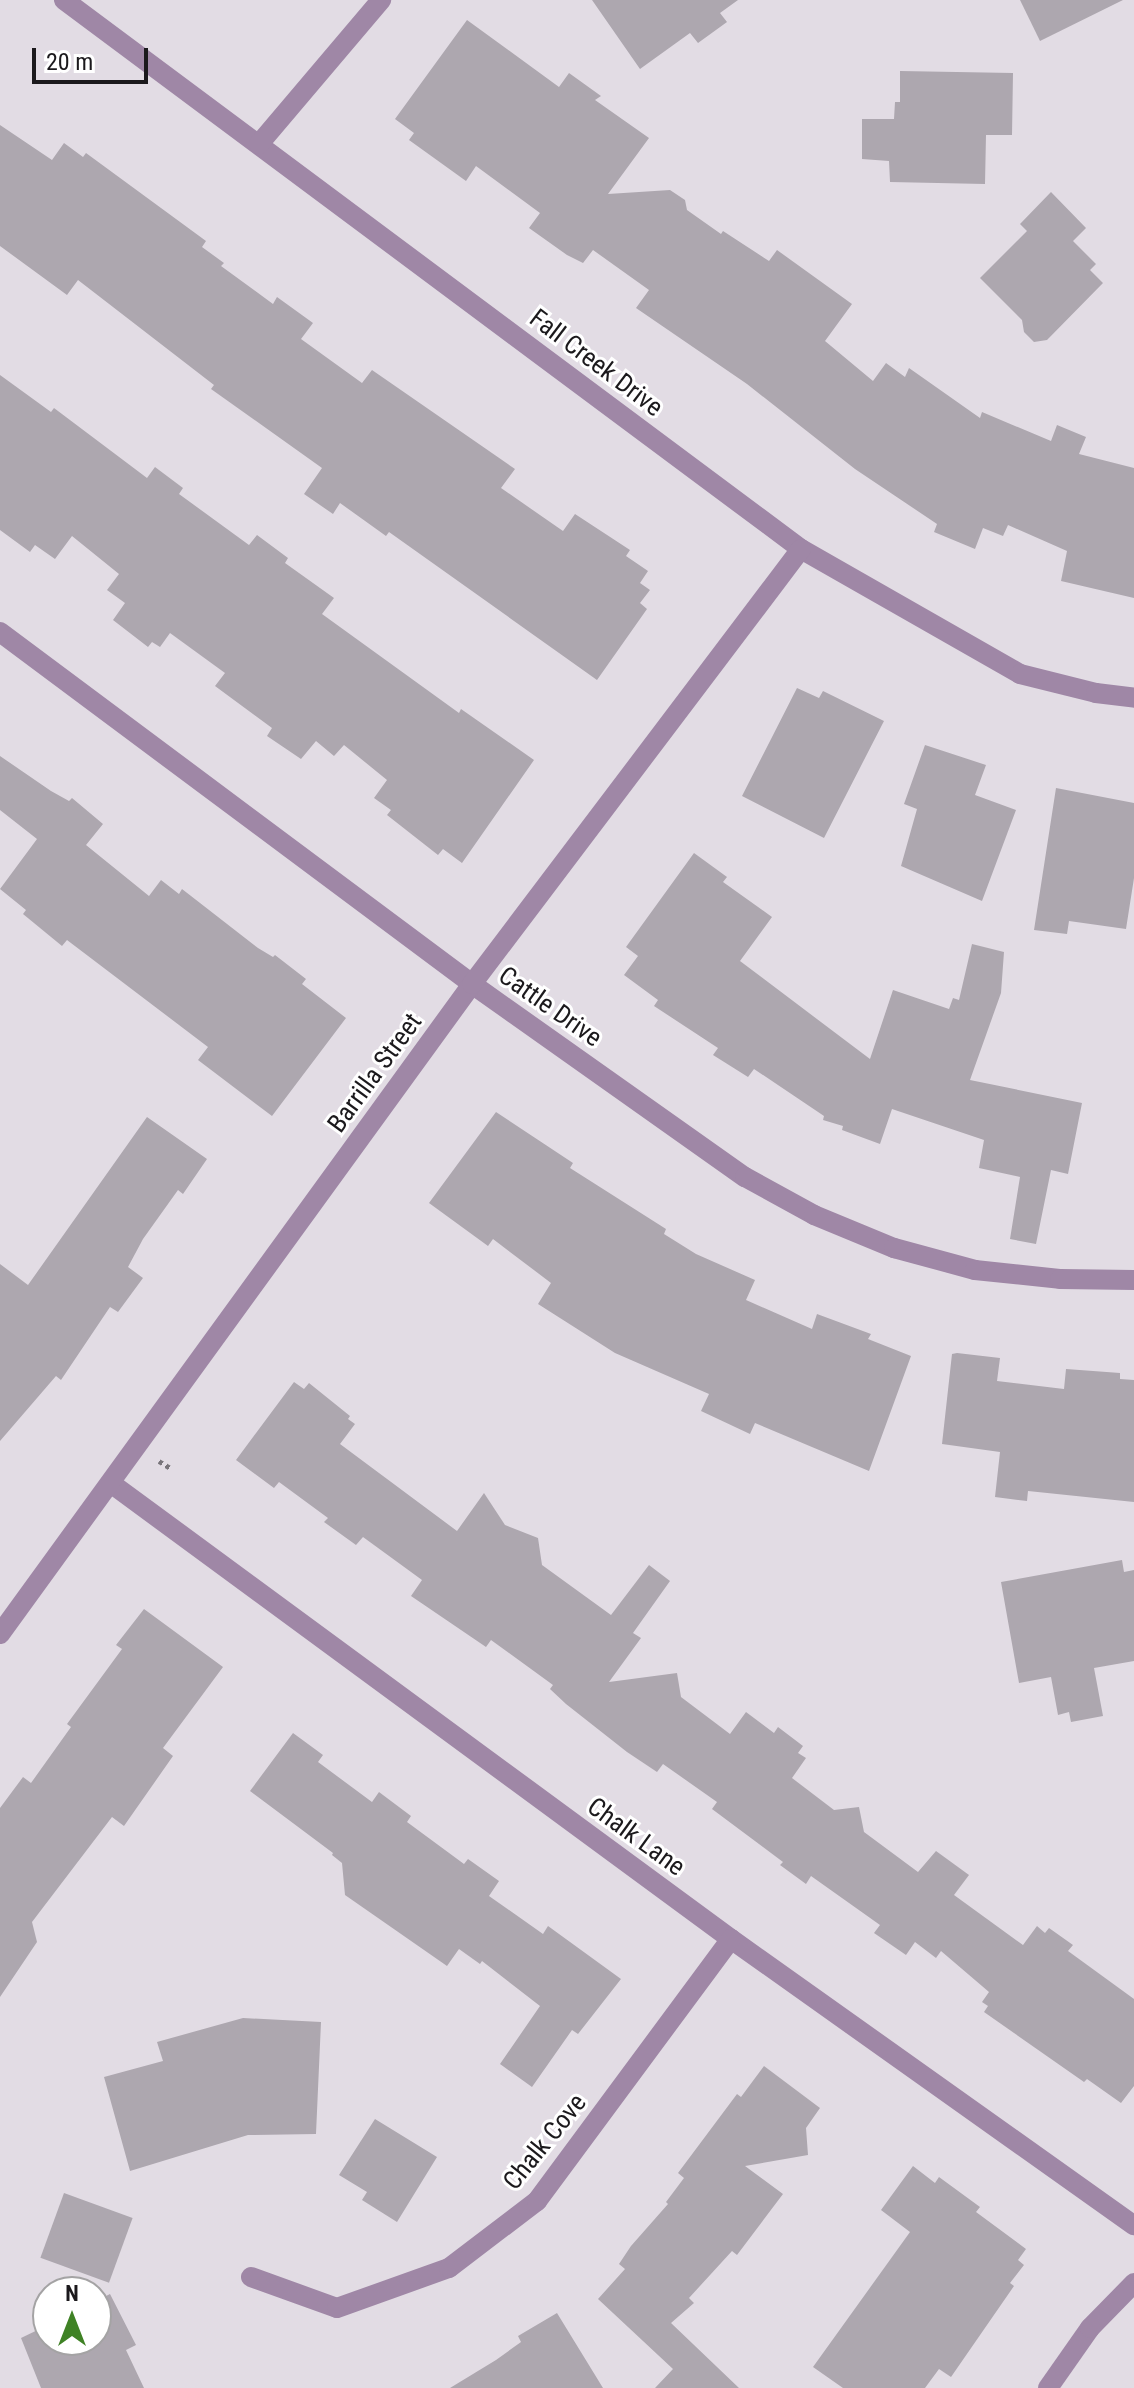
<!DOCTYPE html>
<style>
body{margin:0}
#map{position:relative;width:1134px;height:2388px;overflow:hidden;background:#e2dce4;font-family:"Roboto Condensed",sans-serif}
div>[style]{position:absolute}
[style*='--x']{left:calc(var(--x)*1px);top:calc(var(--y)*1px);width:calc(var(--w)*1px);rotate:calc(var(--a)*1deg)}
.building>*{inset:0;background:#ada7af;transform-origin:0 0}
.path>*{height:5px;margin-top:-2.5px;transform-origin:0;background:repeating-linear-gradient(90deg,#78747a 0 4px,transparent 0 8px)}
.street>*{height:20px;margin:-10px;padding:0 10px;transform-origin:10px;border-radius:10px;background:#9f87a6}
span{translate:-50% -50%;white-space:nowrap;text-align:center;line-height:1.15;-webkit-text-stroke:6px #fff;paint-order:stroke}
.street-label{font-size:26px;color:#1b191c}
.north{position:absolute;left:32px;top:2276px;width:80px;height:80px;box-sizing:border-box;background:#fff;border:2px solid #a4a3a4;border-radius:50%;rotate:0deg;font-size:22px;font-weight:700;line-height:32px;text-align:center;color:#1b191c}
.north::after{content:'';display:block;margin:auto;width:28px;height:36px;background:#3f8225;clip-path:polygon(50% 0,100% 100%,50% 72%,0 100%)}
.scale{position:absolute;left:32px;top:48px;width:116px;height:36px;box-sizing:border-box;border:4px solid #1b191c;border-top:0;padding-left:10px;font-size:24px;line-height:28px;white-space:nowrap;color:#1b191c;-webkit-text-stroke:6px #fff;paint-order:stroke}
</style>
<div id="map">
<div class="building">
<div style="clip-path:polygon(592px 0,738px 0,720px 13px,727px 22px,698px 43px,690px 33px,640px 69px)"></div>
<div style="clip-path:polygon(1020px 0,1123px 0,1040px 41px)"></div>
<div style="clip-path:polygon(467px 20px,559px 87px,569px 73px,601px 96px,595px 100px,649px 138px,608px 194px,670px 190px,685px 200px,687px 210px,721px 234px,723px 231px,769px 261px,777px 250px,852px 304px,825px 341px,873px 381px,886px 363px,905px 377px,909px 368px,980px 418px,982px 412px,1051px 441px,1057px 425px,1086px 437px,1079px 454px,1134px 468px,1134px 598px,1061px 581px,1067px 551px,1008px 525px,1003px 536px,983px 528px,975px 549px,934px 532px,937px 524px,855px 469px,747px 384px,636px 308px,649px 290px,593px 250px,583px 263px,567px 255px,529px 228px,540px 213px,476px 166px,466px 181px,409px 140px,414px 133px,395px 119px)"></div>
<div style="clip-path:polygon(900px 71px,1013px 73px,1012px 135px,986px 135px,985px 184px,890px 182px,889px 161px,862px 159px,862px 119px,894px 119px,895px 102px,900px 102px)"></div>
<div style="clip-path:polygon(0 125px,52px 160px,64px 143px,83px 157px,86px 153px,206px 241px,202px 247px,224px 263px,221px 266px,273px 304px,277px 297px,313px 323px,301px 339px,362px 383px,372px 370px,515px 469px,501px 488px,563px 531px,575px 514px,630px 550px,626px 556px,648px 571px,640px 583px,650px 590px,640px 603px,647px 609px,597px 680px,389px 532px,386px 536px,340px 503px,333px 514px,304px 494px,322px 468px,211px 389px,214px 385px,78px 280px,67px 295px,0 246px)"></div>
<div style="clip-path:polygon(1051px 192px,1086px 228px,1073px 241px,1096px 264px,1090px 270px,1103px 283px,1047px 340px,1034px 342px,1024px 332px,1022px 320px,980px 278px,1027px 231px,1020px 224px)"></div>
<div style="clip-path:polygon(0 375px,51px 412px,54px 408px,147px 478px,155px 467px,183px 488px,179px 494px,249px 545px,257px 535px,288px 558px,285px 563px,334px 598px,322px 614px,459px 713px,461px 709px,534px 760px,462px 863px,443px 849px,438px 855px,387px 815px,391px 810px,374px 798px,387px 780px,344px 745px,334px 756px,316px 741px,301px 759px,267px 736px,272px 728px,215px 686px,225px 673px,170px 633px,160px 647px,152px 642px,148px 647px,113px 620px,125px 603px,107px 590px,119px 574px,72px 536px,55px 559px,35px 545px,30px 552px,0 530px)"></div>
<div style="clip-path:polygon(797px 688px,819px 698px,823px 691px,884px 721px,824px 838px,742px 796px)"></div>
<div style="clip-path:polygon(925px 745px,986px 765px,975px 795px,1016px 810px,982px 901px,901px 866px,917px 809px,904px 804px)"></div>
<div style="clip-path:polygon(0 756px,51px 791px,69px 801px,72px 798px,103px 824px,86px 845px,149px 896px,161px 880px,179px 894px,182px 889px,258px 948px,273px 957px,275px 955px,306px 979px,302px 984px,346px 1018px,272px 1116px,198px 1060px,208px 1047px,67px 940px,62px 946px,23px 914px,26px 910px,0 889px,37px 839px,0 810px)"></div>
<div style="clip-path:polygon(1056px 788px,1134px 803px,1134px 878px,1126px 929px,1069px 921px,1067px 934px,1034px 930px)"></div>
<div style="clip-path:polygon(694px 853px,727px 877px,723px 882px,772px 917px,740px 961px,870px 1059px,893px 990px,949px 1009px,953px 998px,959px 1000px,972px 944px,1004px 952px,1001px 993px,970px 1080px,1082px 1103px,1068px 1174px,1051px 1170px,1036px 1244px,1010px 1239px,1020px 1177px,979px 1168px,984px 1140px,892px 1109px,880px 1144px,842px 1130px,843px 1126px,823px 1120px,824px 1116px,754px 1069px,748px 1077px,713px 1055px,718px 1048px,654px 1006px,658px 1000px,624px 975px,638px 956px,626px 947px)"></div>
<div style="clip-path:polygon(496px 1112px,573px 1163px,570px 1168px,666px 1229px,664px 1234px,696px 1254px,755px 1280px,746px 1300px,812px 1329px,817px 1314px,871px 1334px,868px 1339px,911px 1356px,869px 1471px,755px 1423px,750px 1434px,701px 1411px,709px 1394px,615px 1353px,538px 1304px,551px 1283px,493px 1239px,488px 1246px,429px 1203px)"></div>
<div style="clip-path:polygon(147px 1117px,207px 1159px,183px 1194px,178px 1190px,143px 1239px,128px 1267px,143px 1278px,118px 1312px,110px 1307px,61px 1380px,56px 1376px,0 1441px,0 1264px,28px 1285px)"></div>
<div style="clip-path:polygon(957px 1353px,1000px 1358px,997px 1381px,1064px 1389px,1066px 1369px,1120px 1373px,1120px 1379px,1134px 1380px,1134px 1502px,1028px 1491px,1027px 1501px,995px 1497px,1000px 1452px,942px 1444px,952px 1354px)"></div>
<div style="clip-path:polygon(294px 1382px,304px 1389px,309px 1383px,350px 1416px,348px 1419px,355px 1424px,340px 1444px,457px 1531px,484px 1493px,505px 1525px,538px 1538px,542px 1565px,611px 1615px,649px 1565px,670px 1581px,633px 1633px,641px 1638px,609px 1682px,677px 1673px,681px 1697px,730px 1734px,746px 1712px,774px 1733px,778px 1727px,803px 1746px,798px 1753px,806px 1758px,792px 1778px,834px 1810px,859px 1807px,864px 1832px,918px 1872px,936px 1851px,969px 1875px,954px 1895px,1023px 1945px,1037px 1926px,1045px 1933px,1049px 1928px,1073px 1945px,1068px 1951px,1134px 1999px,1134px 2086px,1121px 2103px,1087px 2079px,1084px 2082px,984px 2012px,988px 2006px,982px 2002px,989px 1992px,941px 1951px,936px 1958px,915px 1942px,906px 1955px,874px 1933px,880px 1925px,811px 1876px,806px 1884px,780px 1865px,783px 1862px,712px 1809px,717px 1802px,663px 1764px,657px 1772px,627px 1752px,566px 1704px,550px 1689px,553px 1685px,491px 1640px,486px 1647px,411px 1596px,422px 1580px,363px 1537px,356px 1545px,324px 1522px,328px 1518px,279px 1482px,274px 1488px,236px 1460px)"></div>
<div style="clip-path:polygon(1122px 1560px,1124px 1572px,1134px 1570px,1134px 1661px,1094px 1668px,1103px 1716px,1071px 1722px,1069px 1712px,1058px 1715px,1051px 1677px,1019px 1683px,1001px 1582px)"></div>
<div style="clip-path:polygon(144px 1609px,223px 1667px,163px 1748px,173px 1756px,124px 1826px,112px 1817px,32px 1922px,37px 1942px,0 1997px,0 1808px,23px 1777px,31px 1783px,71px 1727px,67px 1724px,122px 1649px,116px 1645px)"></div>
<div style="clip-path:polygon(293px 1733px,323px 1755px,318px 1762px,372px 1802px,379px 1792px,411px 1816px,407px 1822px,464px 1864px,468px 1859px,499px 1881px,489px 1896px,543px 1934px,548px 1926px,621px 1979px,578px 2034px,572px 2030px,532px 2087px,500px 2064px,540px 2006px,482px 1961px,480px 1964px,459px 1949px,447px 1966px,345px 1895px,342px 1863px,332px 1855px,333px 1853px,250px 1791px)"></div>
<div style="clip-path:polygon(243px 2018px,321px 2022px,316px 2134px,248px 2135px,130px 2171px,104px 2077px,163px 2061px,157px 2042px)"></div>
<div style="clip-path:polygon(764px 2066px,820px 2108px,806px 2128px,808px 2155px,745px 2166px,783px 2194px,737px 2255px,732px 2251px,689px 2298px,694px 2303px,671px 2323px,739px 2388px,655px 2388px,673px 2369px,598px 2299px,625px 2269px,619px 2264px,631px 2246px,668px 2204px,666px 2202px,684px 2178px,678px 2173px,737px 2094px,741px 2097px)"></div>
<div style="clip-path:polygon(375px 2119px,437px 2157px,397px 2222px,362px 2200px,367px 2192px,339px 2175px)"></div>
<div style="clip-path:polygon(913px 2166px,935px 2183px,939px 2177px,980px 2207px,976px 2212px,1026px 2249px,1018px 2260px,1024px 2265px,1010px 2283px,1014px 2286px,951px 2377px,939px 2369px,925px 2388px,843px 2388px,813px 2367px,910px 2232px,881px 2210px)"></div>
<div style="left:64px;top:2193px;width:73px;height:69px;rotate:20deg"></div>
<div style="clip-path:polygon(110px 2294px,136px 2345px,126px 2350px,144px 2388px,41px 2388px,21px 2338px,48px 2325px,48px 2340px,96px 2340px,96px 2301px)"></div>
<div style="clip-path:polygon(557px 2313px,603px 2388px,450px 2388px,496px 2360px,521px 2342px,518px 2336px)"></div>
</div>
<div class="path">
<div style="--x:159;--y:1461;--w:15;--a:32"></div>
</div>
<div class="street">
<div style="--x:64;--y:0;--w:919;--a:36.68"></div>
<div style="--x:801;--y:549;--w:252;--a:29.7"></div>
<div style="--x:1020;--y:674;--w:78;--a:14"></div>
<div style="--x:1096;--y:693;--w:38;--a:7"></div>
<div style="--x:259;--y:144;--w:189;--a:-49.7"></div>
<div style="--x:0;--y:632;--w:589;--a:36.71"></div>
<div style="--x:472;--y:984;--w:334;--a:35.3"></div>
<div style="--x:745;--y:1177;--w:79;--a:28.8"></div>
<div style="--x:814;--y:1215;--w:87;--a:22.4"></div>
<div style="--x:894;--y:1248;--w:84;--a:15.2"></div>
<div style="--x:975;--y:1270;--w:85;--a:6"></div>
<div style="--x:1060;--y:1279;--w:74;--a:0.8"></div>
<div style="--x:112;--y:1484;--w:768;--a:36.32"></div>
<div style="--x:731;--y:1939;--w:494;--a:35.4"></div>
<div style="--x:0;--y:1634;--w:803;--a:-54.01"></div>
<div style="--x:472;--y:984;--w:545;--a:-52.9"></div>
<div style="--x:251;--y:2277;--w:91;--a:19.8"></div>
<div style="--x:337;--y:2308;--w:119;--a:-19.7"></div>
<div style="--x:449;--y:2268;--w:111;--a:-37.3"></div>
<div style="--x:537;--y:2201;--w:326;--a:-53.5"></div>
<div style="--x:1048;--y:2388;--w:73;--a:-55"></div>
<div style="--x:1090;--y:2328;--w:63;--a:-45.6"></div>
</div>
<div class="street-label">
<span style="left:596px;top:363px;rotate:37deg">Fall Creek Drive</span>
<span style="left:550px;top:1007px;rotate:35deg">Cattle Drive</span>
<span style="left:375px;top:1073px;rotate:-54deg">Barrilla Street</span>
<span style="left:636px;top:1837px;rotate:36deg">Chalk Lane</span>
<span style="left:545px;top:2142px;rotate:-51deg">Chalk Cove</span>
</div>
<div class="north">N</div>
<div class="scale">20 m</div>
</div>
